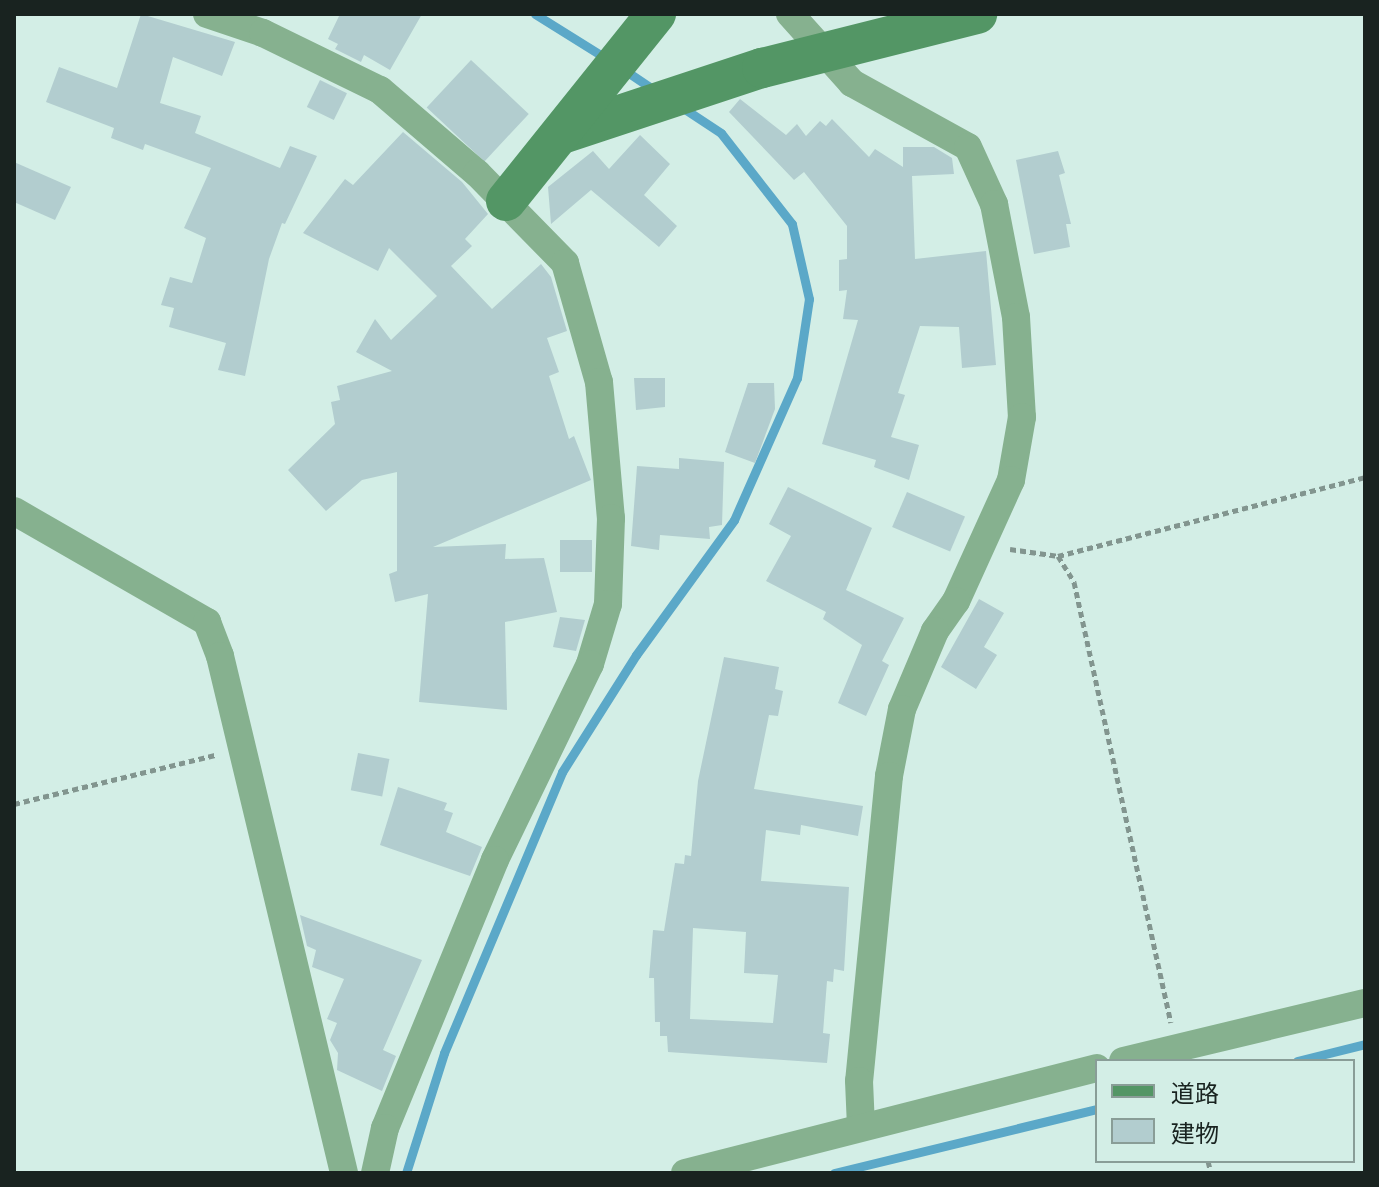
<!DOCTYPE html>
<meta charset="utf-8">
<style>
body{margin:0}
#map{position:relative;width:1379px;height:1187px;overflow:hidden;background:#d3eee6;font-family:Georgia,"Noto Sans JP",serif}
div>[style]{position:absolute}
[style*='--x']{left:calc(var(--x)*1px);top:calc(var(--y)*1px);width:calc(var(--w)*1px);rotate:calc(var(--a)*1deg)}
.stream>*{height:9px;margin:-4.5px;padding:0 4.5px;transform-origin:4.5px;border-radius:4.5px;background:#5ba8c8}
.building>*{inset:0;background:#b2cdcf;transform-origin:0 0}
.path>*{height:5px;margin-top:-2.5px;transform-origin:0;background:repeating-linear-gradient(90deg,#82958f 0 6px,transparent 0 10px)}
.street>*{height:28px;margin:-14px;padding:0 14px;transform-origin:14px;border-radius:14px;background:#86b18f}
.secondary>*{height:40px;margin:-20px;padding:0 20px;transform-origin:20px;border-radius:20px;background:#539665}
span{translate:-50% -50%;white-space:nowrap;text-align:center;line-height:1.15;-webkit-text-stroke:6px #d3eee6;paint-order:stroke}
.frame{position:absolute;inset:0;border:16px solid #192320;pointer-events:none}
.legend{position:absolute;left:1095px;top:1059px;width:260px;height:104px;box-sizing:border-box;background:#d3eee6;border:2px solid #899d97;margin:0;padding:10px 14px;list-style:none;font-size:24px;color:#192320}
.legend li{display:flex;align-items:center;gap:16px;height:40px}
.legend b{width:40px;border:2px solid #899d97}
</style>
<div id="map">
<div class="stream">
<div style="--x:535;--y:14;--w:85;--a:32"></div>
<div style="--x:623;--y:69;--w:41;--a:34.1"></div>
<div style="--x:1297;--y:1061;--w:70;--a:-14"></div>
<div style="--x:406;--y:1173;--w:126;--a:-72.4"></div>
<div style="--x:444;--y:1053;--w:305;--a:-67.2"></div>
<div style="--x:562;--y:772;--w:138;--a:-57.7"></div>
<div style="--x:636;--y:655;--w:167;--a:-54"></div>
<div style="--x:734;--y:520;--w:155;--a:-66.1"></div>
<div style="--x:797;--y:378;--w:80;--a:-81.4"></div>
<div style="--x:809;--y:299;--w:77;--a:-102.8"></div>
<div style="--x:792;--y:224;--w:115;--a:-128"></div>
<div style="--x:721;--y:133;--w:49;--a:-146.6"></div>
<div style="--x:834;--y:1173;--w:271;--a:-13.7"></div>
</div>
<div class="building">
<div style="clip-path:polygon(141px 14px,235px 42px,222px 76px,173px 57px,160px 103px,201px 116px,195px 133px,280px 168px,290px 146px,317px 156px,285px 224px,282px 223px,269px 259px,245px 376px,218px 370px,226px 343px,169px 327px,174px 308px,161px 305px,170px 277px,192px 283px,206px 238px,184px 228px,211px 168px,145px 144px,143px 150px,111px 138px,114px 128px,46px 102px,59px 67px,117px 88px)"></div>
<div style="clip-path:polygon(340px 14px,422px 14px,390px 70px,364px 55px,361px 62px,335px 49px,338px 44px,328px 39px)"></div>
<div style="left:471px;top:60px;width:79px;height:65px;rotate:43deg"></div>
<div style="left:320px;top:80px;width:30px;height:30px;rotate:26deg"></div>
<div style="clip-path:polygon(740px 99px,786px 135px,797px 124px,806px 136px,820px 121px,826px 126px,832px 119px,869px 157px,875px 149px,903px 167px,903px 147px,934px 147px,952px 158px,954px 174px,912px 176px,915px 259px,986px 251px,996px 365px,962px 368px,959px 327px,920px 326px,898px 393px,905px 395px,891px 437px,919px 445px,909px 480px,874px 467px,876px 460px,822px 444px,858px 320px,843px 319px,847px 290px,839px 291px,839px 260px,847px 259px,847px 226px,804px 172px,794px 180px,729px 112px)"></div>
<div style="clip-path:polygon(403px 132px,462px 182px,488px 214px,465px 239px,472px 246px,451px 266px,492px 309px,541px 264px,551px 277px,567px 331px,547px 338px,559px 372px,549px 376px,569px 439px,574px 436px,591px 480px,433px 547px,506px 544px,505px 559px,544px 558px,557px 612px,505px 622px,507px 710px,419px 702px,428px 594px,395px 602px,389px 574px,397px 571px,397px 472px,362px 480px,326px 511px,288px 470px,335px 424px,331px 402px,340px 400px,337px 386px,392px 371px,356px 352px,375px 319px,391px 340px,437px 296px,389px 248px,378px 271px,303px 233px,345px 179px,353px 185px)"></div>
<div style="clip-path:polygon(640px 135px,670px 164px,644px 195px,677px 226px,659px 247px,591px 190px,551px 224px,548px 187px,593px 151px,609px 169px)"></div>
<div style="clip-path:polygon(1058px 151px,1065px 173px,1059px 175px,1071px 224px,1066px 224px,1070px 247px,1034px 254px,1016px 160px)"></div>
<div style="clip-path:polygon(14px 162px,71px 187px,55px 220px,14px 202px)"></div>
<div style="clip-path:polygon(634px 378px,665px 378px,665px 407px,636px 410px)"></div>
<div style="clip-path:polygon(748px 383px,774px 383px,775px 409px,755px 463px,725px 452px)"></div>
<div style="clip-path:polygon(679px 458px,724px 462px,722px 525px,709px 527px,710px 539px,660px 535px,659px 550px,631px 546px,637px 466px,679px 469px)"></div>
<div style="clip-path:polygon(788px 487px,872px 528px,846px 590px,904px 618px,882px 661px,889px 665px,866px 716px,838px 703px,862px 645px,823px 619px,826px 612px,766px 581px,791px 536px,769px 524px)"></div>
<div style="left:907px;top:492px;width:63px;height:38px;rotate:23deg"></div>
<div style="left:592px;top:540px;width:32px;height:32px;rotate:90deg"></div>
<div style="clip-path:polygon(979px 599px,1004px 613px,984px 647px,997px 655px,976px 689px,941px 667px)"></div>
<div style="clip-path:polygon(560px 617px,585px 620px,576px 651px,553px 647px)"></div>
<div style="clip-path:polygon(evenodd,724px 657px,779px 667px,775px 689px,783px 691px,778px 716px,769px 715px,754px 789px,863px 806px,858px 836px,801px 825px,800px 835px,766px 830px,761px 881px,849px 887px,844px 971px,834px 969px,833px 982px,827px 981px,823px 1033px,830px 1034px,827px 1063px,668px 1052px,667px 1036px,660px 1036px,660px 1022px,655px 1022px,654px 978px,649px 978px,653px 930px,664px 931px,675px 863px,684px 864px,685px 855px,691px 856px,698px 781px,724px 657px,693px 928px,746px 932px,744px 973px,778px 975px,773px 1023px,690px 1019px,693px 928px)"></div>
<div style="left:358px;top:753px;width:32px;height:38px;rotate:11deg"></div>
<div style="clip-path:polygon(398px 787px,447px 803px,444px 810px,453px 813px,446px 832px,482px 847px,470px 876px,380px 845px)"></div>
<div style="clip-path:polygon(300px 915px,422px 960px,383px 1050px,396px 1056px,382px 1091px,337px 1070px,338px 1053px,330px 1040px,337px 1023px,327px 1019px,344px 979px,312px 967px,316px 950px,307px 946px)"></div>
</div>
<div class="path">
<div style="--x:1010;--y:549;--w:49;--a:8.3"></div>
<div style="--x:1058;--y:556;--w:317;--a:-14.4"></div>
<div style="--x:1058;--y:556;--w:31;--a:58"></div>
<div style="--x:1074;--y:582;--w:451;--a:77.6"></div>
<div style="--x:14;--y:804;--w:207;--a:-13.7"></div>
<div style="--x:1208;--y:1161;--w:12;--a:76"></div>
</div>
<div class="street">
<div style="--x:207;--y:14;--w:59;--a:18.7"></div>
<div style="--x:263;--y:33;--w:130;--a:26"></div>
<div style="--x:380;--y:90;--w:128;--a:40.6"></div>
<div style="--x:477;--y:173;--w:126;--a:45.6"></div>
<div style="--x:565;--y:263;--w:124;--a:74.1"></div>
<div style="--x:599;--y:382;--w:137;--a:85"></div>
<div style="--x:611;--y:518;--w:86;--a:92"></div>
<div style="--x:608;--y:604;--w:63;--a:106.7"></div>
<div style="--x:590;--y:664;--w:218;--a:115.9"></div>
<div style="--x:495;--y:860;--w:290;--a:112.3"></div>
<div style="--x:385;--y:1128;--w:46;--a:102.5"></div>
<div style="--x:790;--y:14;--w:93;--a:48.1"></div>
<div style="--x:852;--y:83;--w:132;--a:28.9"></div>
<div style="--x:968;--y:147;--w:63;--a:65.5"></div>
<div style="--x:994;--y:204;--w:115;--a:79"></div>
<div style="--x:1016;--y:317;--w:100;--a:86.6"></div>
<div style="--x:1022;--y:417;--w:64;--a:99.9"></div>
<div style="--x:1011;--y:480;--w:133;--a:114.4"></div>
<div style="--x:956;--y:601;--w:37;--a:125"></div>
<div style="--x:935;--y:631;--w:85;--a:112.9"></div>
<div style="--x:902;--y:709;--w:68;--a:101"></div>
<div style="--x:889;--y:776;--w:306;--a:95.6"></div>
<div style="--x:859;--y:1081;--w:46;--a:87.5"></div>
<div style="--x:14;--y:511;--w:223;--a:29.9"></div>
<div style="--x:207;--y:622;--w:36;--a:69"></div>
<div style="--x:220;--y:656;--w:532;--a:76.51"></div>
<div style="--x:1123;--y:1061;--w:249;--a:-13.5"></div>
<div style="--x:685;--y:1173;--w:425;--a:-14.3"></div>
</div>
<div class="secondary">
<div style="--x:562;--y:134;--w:211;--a:-18.3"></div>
<div style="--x:762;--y:68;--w:222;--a:-14.1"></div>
<div style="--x:506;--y:201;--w:240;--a:-51.3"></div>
</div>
<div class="frame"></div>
<ul class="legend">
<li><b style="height:10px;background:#539665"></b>道路</li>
<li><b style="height:22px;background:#b2cdcf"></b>建物</li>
</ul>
</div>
